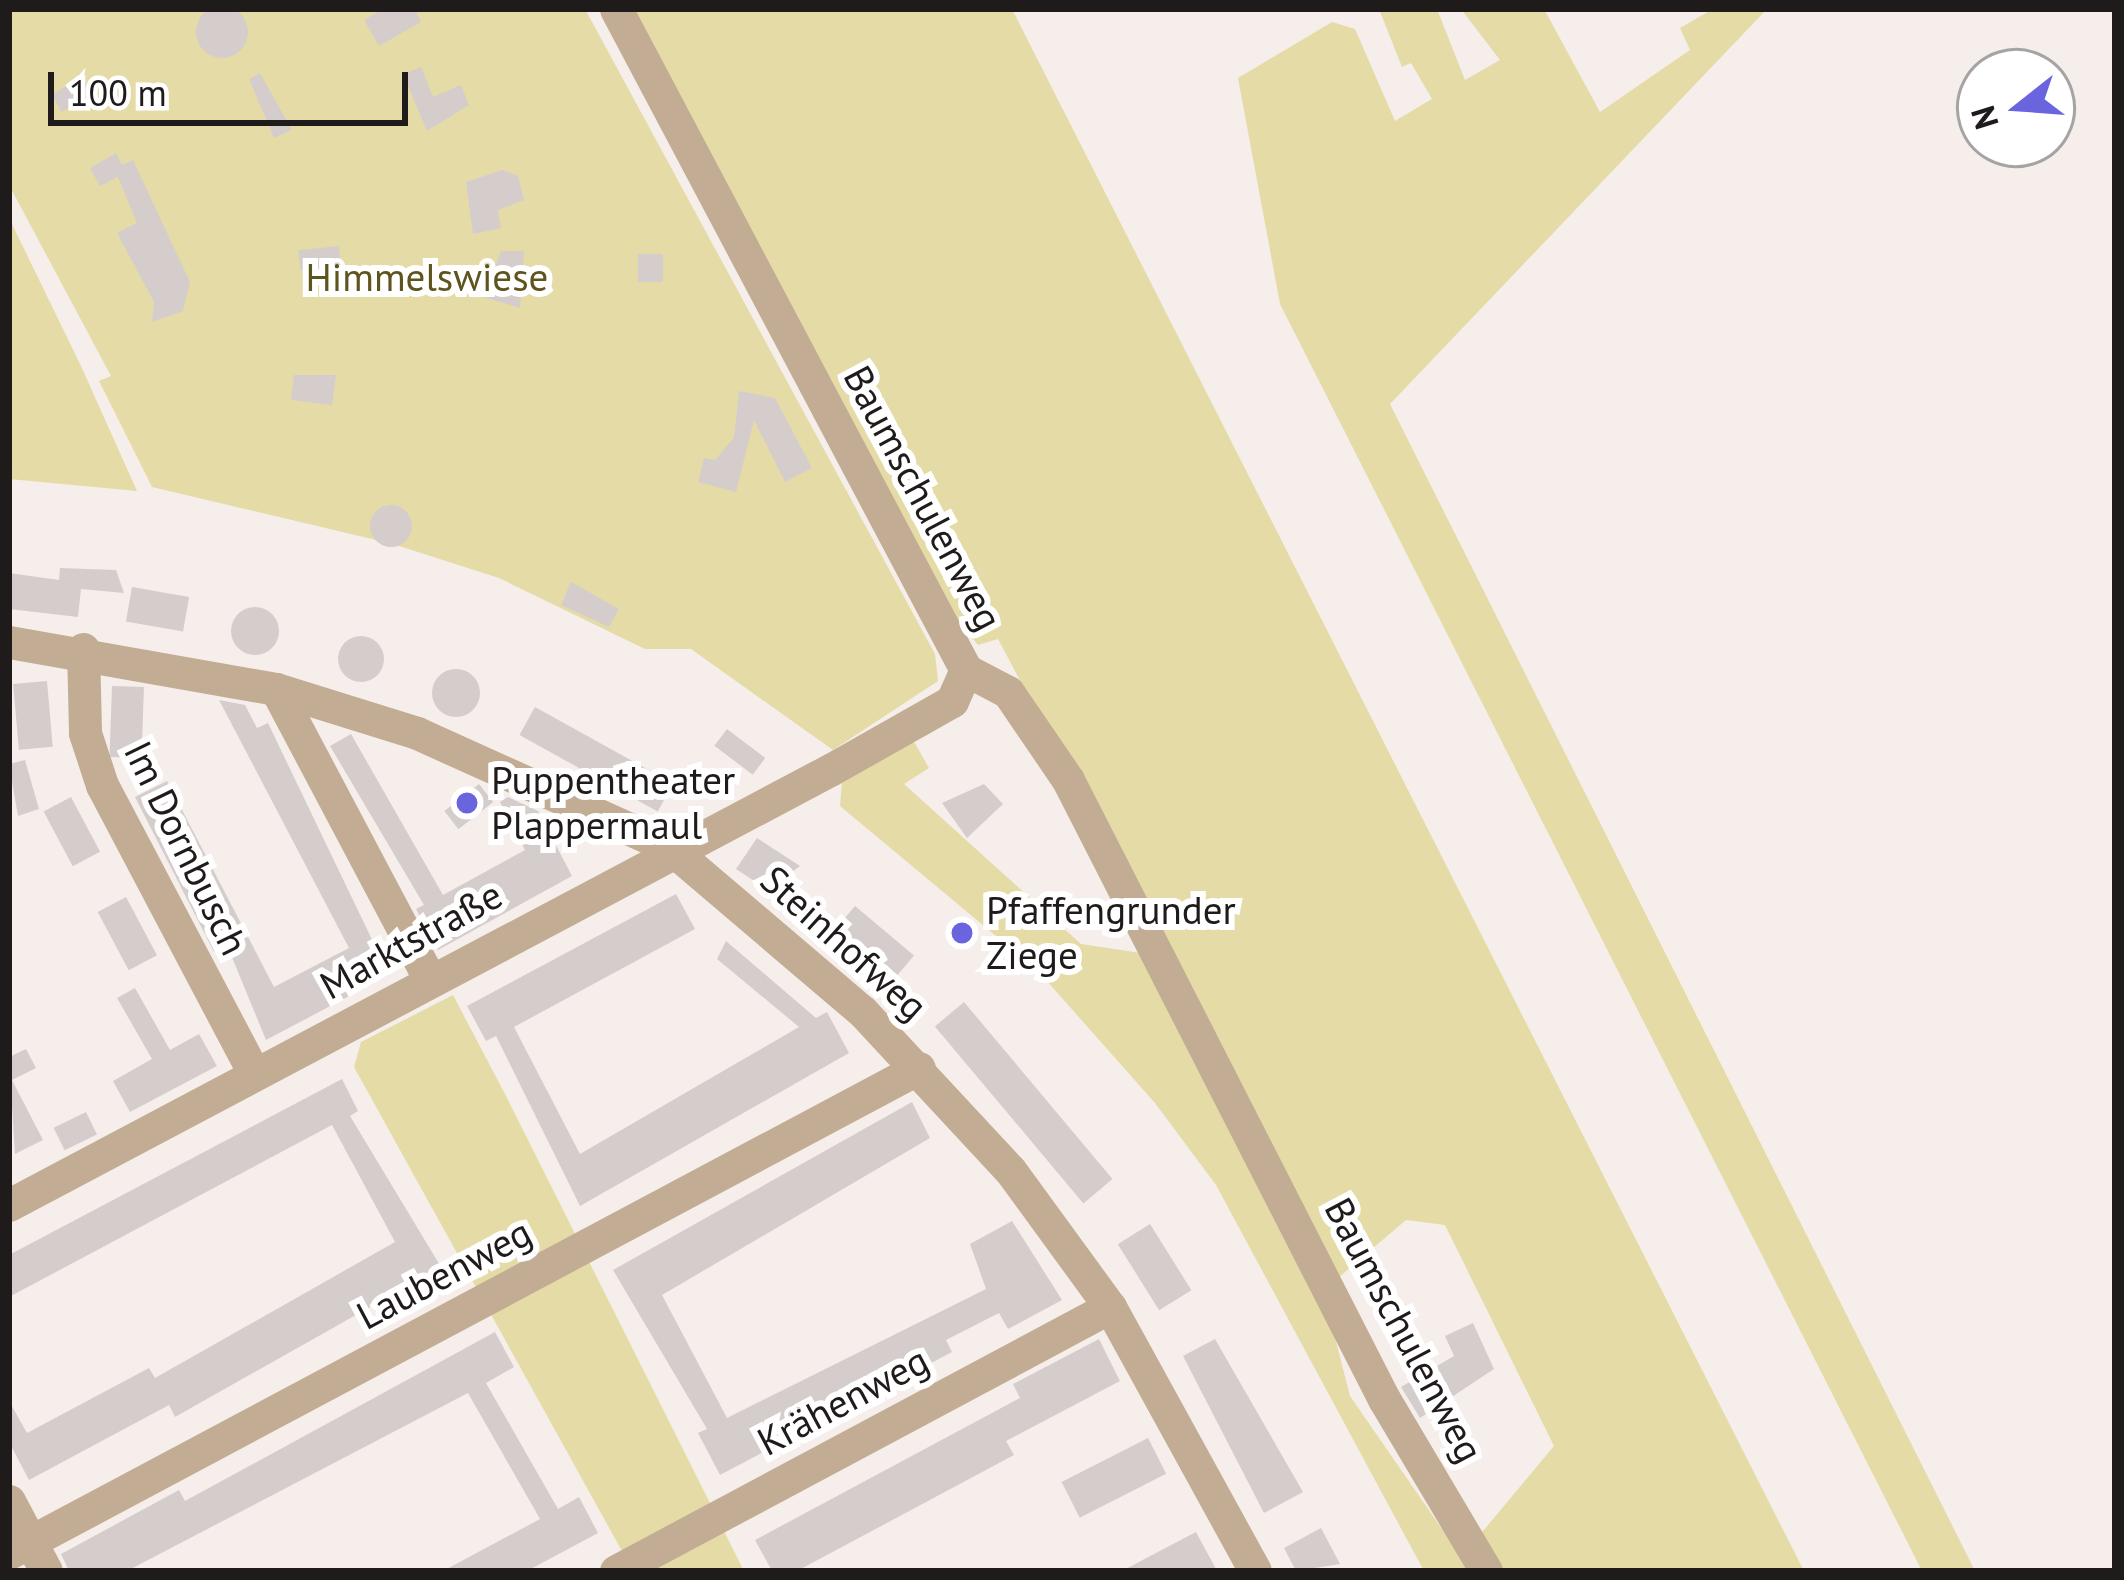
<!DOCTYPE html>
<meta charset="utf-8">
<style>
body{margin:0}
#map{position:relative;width:2124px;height:1580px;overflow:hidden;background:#f5eeea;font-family:"PT Sans",sans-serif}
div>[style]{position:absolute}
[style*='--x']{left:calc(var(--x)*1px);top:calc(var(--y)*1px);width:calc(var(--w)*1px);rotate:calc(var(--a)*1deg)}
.green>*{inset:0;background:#e5dba6}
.building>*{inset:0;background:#d5cdcc;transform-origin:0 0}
.round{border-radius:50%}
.minor>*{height:33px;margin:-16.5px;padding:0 16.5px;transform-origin:16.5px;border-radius:16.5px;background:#c2ad94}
.dots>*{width:33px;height:33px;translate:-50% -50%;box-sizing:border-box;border:6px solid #fff;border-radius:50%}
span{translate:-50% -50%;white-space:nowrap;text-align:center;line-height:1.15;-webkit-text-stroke:12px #fff;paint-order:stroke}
.park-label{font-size:39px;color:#5e541d}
.street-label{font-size:39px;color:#1e1b1a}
.poi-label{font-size:39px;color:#1e1b1a}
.left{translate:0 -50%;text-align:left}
.frame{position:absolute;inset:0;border:12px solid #1e1b1a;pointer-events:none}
.north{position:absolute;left:1956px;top:48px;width:120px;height:120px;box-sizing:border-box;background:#fff;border:3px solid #a5a4a3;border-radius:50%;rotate:253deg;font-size:33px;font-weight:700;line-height:48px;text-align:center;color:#1e1b1a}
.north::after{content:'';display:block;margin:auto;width:42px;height:54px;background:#6a64de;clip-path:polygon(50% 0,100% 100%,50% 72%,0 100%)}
.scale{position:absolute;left:48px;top:72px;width:360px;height:54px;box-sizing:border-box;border:6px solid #1e1b1a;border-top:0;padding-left:15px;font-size:36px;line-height:42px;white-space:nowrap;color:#1e1b1a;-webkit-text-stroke:9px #fff;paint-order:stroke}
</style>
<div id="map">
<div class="green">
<div style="clip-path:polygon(9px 9px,585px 9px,935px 654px,938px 681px,833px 750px,691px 649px,645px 649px,499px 578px,393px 544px,152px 487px,99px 381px,111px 376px,9px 185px)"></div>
<div style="clip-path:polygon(627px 9px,1012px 9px,1804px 1571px,1497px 1571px,1478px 1537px,1554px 1446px,1445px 1225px,1406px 1220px,1339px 1277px,998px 639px,978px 645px,956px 619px)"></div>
<div style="clip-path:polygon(1379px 9px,1437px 9px,1465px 80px,1500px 60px,1461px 9px,1544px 9px,1600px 112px,1690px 50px,1680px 28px,1713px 9px,1767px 9px,1390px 404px,1975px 1571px,1922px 1571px,1280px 304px,1238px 78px,1332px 22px,1355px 29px,1395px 121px,1432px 99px,1411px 63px,1402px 67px)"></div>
<div style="clip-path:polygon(9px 218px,81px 366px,137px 491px,9px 479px)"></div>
<div style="clip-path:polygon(913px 740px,929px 768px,904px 784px,1081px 944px,1141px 953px,1330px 1318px,1350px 1396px,1471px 1571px,1424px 1571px,1216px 1185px,1155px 1103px,1038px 971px,840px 806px,842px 781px)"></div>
<div style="clip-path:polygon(453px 995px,506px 1096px,744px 1571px,633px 1571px,354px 1067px,361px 1042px)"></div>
</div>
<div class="building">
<div class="round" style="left:196px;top:6px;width:52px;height:52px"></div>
<div style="clip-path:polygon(383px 9px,415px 9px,421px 22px,379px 46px,364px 20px)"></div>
<div style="clip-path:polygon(421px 67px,433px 97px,461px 85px,469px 105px,427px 131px,403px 74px)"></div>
<div style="clip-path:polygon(260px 73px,292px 130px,274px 138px,249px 79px)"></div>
<div style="left:82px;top:77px;width:20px;height:35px;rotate:60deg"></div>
<div style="clip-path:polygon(116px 153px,122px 165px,133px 160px,190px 282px,183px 311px,152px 322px,154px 302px,117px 233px,137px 223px,118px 177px,100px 186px,90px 168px)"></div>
<div style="clip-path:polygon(502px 170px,518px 176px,524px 200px,498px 210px,501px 228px,473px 234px,466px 182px)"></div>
<div style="left:339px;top:246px;width:20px;height:41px;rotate:84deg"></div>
<div style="clip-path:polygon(501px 251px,524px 251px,520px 308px,484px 297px)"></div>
<div style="left:638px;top:254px;width:25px;height:28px"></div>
<div style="clip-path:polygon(294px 375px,336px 375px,332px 405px,291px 400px)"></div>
<div style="clip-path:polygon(739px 391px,775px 398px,812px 468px,785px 482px,754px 420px,736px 492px,698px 482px,704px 458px,715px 460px,734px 437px)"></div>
<div class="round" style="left:370px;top:505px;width:42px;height:42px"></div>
<div style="clip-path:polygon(60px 568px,116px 570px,124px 593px,81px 589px,78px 617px,9px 609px,9px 573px,59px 580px)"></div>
<div style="clip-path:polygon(571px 582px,619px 609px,609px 627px,561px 605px)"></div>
<div style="left:132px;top:587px;width:58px;height:35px;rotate:10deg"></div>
<div class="round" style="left:231px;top:607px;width:48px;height:48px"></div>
<div class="round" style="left:338px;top:636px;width:46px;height:46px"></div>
<div class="round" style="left:432px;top:669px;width:48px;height:48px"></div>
<div style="left:47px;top:681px;width:66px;height:34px;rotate:85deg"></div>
<div style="left:112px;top:686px;width:32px;height:71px;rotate:2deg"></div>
<div style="clip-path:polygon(219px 700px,245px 705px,257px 728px,268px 723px,389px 975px,266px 1040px,227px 945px,214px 952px,135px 797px,167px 781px,274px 987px,349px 948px)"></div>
<div style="left:535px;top:707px;width:158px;height:32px;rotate:29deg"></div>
<div style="left:727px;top:729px;width:48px;height:21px;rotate:37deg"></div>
<div style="clip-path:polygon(351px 734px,443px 895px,525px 850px,500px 802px,508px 797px,538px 811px,572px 876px,438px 950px,416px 909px,424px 905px,330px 746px)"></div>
<div style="clip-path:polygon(25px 760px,39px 809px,18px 816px,9px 764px)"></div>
<div style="left:479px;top:784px;width:23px;height:44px;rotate:52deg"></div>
<div style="clip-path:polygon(984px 784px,1003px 804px,967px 838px,942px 803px)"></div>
<div style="left:71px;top:797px;width:62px;height:31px;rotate:62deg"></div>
<div style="clip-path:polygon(757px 838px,800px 866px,768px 890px,736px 869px)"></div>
<div style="clip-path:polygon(676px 894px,695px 929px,514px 1027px,580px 1154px,799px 1027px,717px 959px,726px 941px,816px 1018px,827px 1012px,849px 1053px,580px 1206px,496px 1036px,486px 1041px,467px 1006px)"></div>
<div style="left:126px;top:897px;width:66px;height:32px;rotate:62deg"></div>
<div style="left:855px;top:906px;width:77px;height:37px;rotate:40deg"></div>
<div style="clip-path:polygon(135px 988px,170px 1050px,199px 1034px,217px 1066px,130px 1112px,113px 1081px,152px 1059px,117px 998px)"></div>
<div style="left:964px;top:1002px;width:231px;height:38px;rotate:50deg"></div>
<div style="clip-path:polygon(26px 1049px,36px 1068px,12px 1080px,43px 1140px,15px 1154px,9px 1057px)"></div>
<div style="clip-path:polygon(342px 1079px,358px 1111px,350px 1116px,441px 1267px,175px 1417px,169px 1405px,29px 1480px,9px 1442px,9px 1401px,27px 1433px,149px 1368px,155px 1378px,395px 1242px,332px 1125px,9px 1297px,9px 1255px)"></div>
<div style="clip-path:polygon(912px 1102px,930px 1138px,662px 1295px,727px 1418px,986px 1289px,970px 1244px,1012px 1221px,1062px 1300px,1008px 1329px,999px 1313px,946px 1340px,952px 1352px,720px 1475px,698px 1433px,707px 1429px,613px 1270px)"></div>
<div style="left:86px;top:1112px;width:25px;height:36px;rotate:64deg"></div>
<div style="left:1150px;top:1224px;width:78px;height:38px;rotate:58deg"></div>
<div style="clip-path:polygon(1473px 1323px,1494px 1369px,1420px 1418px,1401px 1387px,1454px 1356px,1445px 1336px)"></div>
<div style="clip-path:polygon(495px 1332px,514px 1367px,486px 1383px,558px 1509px,579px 1497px,598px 1533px,527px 1571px,443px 1571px,540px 1519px,468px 1393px,127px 1571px,69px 1571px,61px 1554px,179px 1490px,185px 1501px)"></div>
<div style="clip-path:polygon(1099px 1339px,1120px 1381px,1006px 1441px,1014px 1455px,797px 1571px,772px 1571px,755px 1540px,1020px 1398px,1013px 1384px)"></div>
<div style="clip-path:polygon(1215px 1339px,1303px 1492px,1264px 1513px,1183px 1356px)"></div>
<div style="left:1148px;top:1438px;width:40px;height:97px;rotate:63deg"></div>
<div style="clip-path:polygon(1321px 1528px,1340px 1564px,1296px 1571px,1284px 1548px)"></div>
<div style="clip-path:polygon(1196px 1532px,1217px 1571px,1122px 1571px,1154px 1554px)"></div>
</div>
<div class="minor">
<div style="--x:616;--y:9;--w:748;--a:62.1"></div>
<div style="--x:9;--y:642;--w:271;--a:10"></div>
<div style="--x:276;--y:689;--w:148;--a:17.3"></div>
<div style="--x:417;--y:733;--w:277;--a:24.3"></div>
<div style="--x:669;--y:847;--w:253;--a:40.4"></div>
<div style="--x:862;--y:1011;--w:217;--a:47.1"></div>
<div style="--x:1010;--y:1170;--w:170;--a:53.9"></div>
<div style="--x:1110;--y:1307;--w:301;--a:61.2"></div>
<div style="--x:83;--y:649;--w:84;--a:88.6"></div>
<div style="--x:85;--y:733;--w:55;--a:71.9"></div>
<div style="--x:102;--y:785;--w:326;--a:62.2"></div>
<div style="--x:966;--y:670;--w:47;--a:27.6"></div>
<div style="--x:1008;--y:692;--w:107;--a:55.7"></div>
<div style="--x:1068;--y:780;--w:695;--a:62.96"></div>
<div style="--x:1384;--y:1399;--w:200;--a:59.3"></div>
<div style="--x:276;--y:689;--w:327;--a:62.1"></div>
<div style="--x:9;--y:1205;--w:929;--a:-27.92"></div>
<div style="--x:830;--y:770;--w:140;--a:-29.5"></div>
<div style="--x:952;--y:701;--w:34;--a:-66"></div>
<div style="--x:9;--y:1501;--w:79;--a:62.1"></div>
<div style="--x:9;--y:1553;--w:1031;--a:-28.06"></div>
<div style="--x:616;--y:1571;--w:560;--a:-28.12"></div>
</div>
<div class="dots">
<div style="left:467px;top:803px;background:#6a64de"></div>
<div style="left:962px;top:933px;background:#6a64de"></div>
</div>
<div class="park-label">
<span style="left:427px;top:277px">Himmelswiese</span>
</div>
<div class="street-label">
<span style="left:923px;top:498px;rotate:62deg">Baumschulenweg</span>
<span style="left:186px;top:848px;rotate:64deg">Im Dornbusch</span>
<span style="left:411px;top:940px;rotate:-29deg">Marktstraße</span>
<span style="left:844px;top:943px;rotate:42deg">Steinhofweg</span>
<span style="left:444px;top:1274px;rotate:-28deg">Laubenweg</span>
<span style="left:1404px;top:1330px;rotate:62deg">Baumschulenweg</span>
<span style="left:843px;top:1401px;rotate:-28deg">Krähenweg</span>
</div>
<div class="poi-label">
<span class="left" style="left:491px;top:803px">Puppentheater<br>Plappermaul</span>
<span class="left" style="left:986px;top:933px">Pfaffengrunder<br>Ziege</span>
</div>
<div class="frame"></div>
<div class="north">N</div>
<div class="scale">100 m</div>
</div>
